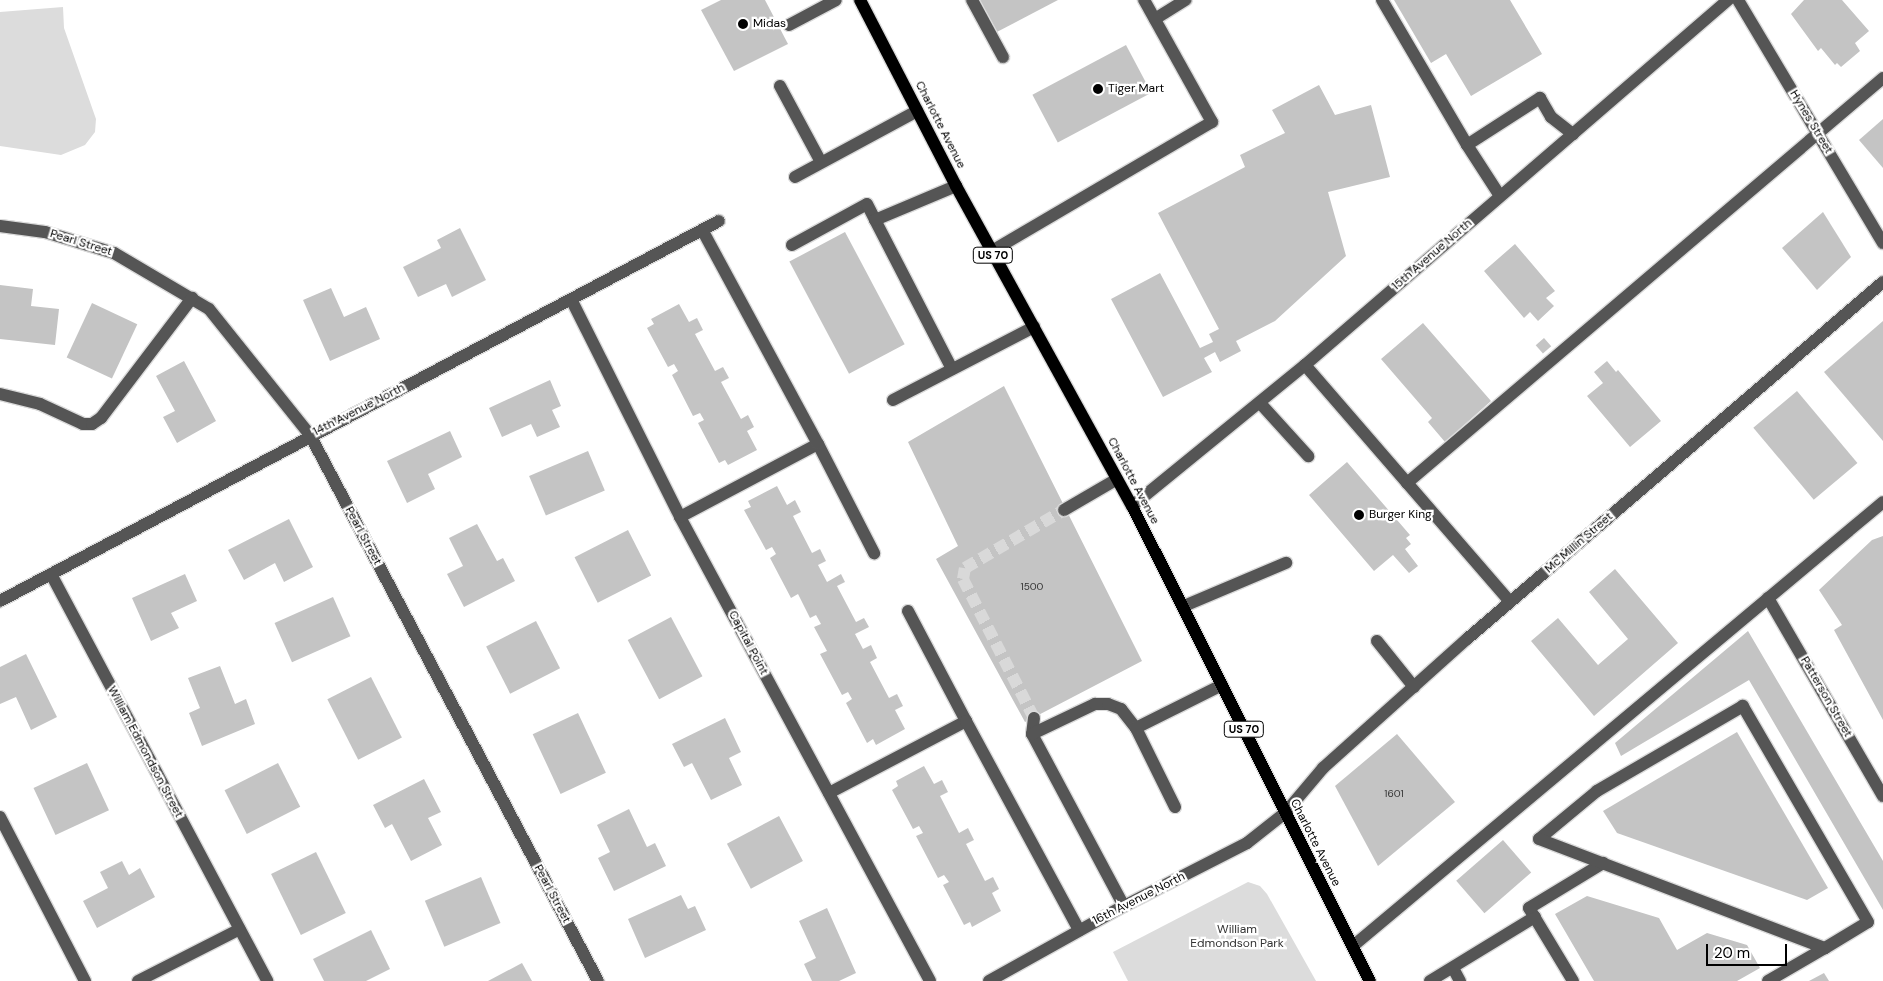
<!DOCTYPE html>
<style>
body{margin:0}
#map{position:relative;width:1883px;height:981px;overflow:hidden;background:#fff;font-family:"DM Sans",sans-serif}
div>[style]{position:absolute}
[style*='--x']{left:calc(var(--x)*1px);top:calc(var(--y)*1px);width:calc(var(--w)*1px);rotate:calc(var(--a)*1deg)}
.green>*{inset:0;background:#dcdcdc}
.building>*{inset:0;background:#c4c4c4;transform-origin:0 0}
.minor-tunnel>*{height:12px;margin-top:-6px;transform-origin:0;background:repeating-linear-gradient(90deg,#d9d9d9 0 12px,transparent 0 18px)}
.roads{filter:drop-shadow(1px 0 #dbdbdb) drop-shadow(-1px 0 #dbdbdb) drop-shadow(0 1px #dbdbdb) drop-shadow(0 -1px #dbdbdb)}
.minor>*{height:12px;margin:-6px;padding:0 6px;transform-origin:6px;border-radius:6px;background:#555}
.major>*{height:12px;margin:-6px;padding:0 6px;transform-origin:6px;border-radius:6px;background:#000}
.dots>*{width:14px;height:14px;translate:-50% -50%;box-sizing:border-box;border:2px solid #fff;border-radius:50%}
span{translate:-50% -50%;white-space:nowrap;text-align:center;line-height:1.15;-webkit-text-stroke:4.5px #fff;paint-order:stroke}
.number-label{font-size:10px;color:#313131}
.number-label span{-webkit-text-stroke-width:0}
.shield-label span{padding:1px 4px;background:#fff;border:1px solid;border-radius:4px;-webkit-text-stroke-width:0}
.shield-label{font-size:11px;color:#000;font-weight:700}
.poi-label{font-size:12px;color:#000}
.left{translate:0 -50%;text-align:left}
.street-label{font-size:12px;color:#000}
.park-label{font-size:12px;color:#333}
.scale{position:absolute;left:1706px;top:944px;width:81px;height:22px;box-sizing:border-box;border:2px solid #000;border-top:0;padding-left:6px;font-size:15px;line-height:18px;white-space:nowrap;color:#000;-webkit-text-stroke:4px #fff;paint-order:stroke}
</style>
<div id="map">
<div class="green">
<div style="clip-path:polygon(63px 7px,64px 28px,96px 119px,95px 132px,85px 145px,61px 155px,0 146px,0 12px)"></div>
<div style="clip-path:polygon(1248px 882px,1260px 886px,1267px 894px,1316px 981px,1128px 981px,1113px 952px)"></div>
</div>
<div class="building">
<div style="clip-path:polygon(721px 0,765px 0,788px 44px,734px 71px,701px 10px)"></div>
<div style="clip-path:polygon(974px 0,1058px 0,993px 34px)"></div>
<div style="clip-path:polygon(1394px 0,1510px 0,1542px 54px,1471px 96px,1446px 54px,1431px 63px)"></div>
<div style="clip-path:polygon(1804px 0,1842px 0,1869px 31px,1855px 43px,1860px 51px,1841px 67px,1837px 63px,1835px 65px,1821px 48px,1818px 51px,1791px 14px)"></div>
<div style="left:1126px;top:45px;width:54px;height:106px;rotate:62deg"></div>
<div style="clip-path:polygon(1319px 85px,1335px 115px,1371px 105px,1390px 177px,1328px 192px,1346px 256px,1275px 321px,1236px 341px,1241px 351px,1220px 362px,1215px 352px,1204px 358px,1212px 372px,1163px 397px,1111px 299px,1160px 273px,1200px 348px,1213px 342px,1209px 334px,1219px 329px,1158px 213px,1245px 167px,1240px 155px,1285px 133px,1272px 110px)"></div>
<div style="clip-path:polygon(1883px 119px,1883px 168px,1859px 140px)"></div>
<div style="clip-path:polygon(1823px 212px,1851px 257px,1817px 290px,1782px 248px)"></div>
<div style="clip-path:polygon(460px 228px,486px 280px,452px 297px,446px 284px,418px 297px,403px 267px,441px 248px,437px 240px)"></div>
<div style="left:845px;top:232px;width:127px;height:63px;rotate:62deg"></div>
<div style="clip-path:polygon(1515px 244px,1555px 291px,1546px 298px,1554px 306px,1538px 321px,1530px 312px,1524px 318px,1484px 271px)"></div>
<div style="clip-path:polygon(0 285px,33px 289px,31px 306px,59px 309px,55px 345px,0 339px)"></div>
<div style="clip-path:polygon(331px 288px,344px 317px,366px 307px,380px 339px,330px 361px,303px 300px)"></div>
<div style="left:92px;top:303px;width:50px;height:60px;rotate:25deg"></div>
<div style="clip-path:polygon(679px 304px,689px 322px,697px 318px,703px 330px,695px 334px,715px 371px,723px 367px,729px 378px,721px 382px,741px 419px,748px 415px,754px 427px,747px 431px,757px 450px,728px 465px,725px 460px,719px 463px,698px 423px,704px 420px,700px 413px,693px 416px,672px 375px,678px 371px,674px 364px,668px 367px,647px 328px,654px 324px,651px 319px)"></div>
<div style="clip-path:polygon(1883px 321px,1883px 441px,1824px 372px)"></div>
<div style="clip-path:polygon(1423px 323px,1491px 401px,1445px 442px,1428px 422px,1432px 418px,1381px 359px)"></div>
<div style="left:1544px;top:338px;width:11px;height:11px;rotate:49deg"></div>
<div style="clip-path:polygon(184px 361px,216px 421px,177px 443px,163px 417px,175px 411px,156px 376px)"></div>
<div style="clip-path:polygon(1607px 361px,1616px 372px,1618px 370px,1661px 421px,1630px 447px,1587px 396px,1603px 383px,1594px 372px)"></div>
<div style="clip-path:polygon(550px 380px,561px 406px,552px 410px,560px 427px,537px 437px,531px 424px,502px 437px,489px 408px)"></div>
<div style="clip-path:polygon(1004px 386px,1142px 661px,1025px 722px,936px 559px,958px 546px,908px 442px)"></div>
<div style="left:1797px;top:391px;width:94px;height:57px;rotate:50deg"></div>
<div style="clip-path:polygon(450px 431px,462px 457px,428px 474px,435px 489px,407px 503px,387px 461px)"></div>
<div style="left:588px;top:451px;width:43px;height:64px;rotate:67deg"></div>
<div style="clip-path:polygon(1347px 462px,1410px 535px,1406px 538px,1411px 544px,1405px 549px,1418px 566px,1409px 573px,1393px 555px,1374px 571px,1309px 495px)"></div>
<div style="clip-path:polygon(777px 486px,787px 505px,795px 500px,801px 512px,793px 516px,812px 553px,820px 549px,826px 561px,818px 565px,827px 582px,841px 574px,845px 582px,837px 586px,856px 622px,864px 618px,869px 627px,855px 634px,863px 649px,871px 645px,877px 658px,870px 662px,889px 698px,897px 694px,903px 706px,895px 710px,905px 729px,876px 745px,873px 739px,867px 743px,846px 703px,852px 699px,848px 692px,842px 695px,820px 654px,827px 651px,814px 627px,821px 624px,816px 615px,810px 618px,798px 594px,791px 598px,770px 558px,776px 554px,772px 547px,766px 550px,744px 510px,751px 507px,748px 501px)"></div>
<div style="clip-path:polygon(289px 519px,313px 567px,284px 582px,275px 563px,244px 580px,228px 550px)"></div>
<div style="clip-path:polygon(477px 524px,497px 561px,503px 558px,515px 581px,464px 607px,447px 574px,463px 566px,449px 538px)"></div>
<div style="left:628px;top:530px;width:51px;height:60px;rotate:63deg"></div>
<div style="clip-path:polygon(1883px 536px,1883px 720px,1834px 630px,1842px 625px,1819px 590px,1872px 540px)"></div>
<div style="clip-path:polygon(1615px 569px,1678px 643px,1594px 716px,1531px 641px,1558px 618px,1598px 665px,1628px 639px,1589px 592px)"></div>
<div style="clip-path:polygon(185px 574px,197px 601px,171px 613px,179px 628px,151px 641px,132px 598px)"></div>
<div style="left:333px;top:597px;width:43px;height:64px;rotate:66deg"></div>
<div style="left:671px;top:617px;width:67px;height:49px;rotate:62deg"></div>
<div style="left:536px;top:621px;width:53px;height:56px;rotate:63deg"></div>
<div style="clip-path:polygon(1748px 631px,1883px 861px,1883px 910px,1749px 680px,1621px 756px,1615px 743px)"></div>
<div style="clip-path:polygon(26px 654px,57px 717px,31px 730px,16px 697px,0 704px,0 667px)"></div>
<div style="clip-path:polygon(220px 666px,235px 704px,246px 699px,255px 724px,202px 746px,189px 713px,200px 708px,188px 678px)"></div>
<div style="left:371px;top:677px;width:68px;height:49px;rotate:63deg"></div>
<div style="left:578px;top:713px;width:66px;height:50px;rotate:65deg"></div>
<div style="clip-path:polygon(725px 718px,741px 752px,729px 758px,742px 785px,711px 800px,692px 763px,684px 767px,672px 744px)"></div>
<div style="clip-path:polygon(1737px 732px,1828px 888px,1807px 900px,1617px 833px,1603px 811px)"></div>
<div style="clip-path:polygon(1397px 734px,1455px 802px,1378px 866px,1335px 786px)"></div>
<div style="left:87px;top:763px;width:52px;height:59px;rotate:65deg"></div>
<div style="left:278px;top:763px;width:49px;height:60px;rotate:63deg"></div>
<div style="clip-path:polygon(924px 766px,934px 784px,942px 780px,948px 792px,940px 796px,959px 833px,968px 828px,974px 840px,966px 844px,985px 881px,993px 877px,999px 889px,992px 893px,1001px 911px,972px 927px,970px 922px,964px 925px,943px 885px,949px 882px,944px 875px,938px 878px,916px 836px,923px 833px,919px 826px,913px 829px,892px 790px,898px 786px,896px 781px)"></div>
<div style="clip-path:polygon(424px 779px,441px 812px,428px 818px,442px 845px,411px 861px,392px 824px,385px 828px,373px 805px)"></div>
<div style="clip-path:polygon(629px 809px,647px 847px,655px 843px,666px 866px,614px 891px,598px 858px,610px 852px,597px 825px)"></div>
<div style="left:779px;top:816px;width:51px;height:59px;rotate:62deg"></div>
<div style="left:1503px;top:840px;width:43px;height:62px;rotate:49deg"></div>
<div style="left:316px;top:852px;width:68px;height:50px;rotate:64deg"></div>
<div style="clip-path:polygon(122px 861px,129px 875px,140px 868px,155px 897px,97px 928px,83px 901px,108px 888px,100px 872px)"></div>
<div style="left:481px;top:877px;width:50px;height:61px;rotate:67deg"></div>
<div style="clip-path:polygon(681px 895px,688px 909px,695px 906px,706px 930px,645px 958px,628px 919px)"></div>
<div style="clip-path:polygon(1587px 896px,1659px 918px,1677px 950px,1707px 933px,1747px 945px,1760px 968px,1737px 981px,1594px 981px,1555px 914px)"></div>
<div style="clip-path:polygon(827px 908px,856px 973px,839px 981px,812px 981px,804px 964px,816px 958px,799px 921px)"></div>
<div style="clip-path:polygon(371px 930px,390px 969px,366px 981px,324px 981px,313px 959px)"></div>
<div style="clip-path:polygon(522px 963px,532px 981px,488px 981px)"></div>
<div style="clip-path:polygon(1824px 973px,1829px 981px,1809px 981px)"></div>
</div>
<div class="minor-tunnel">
<div style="--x:1034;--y:718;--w:156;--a:-117.1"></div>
<div style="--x:963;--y:579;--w:11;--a:-80"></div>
<div style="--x:965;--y:568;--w:115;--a:-30.4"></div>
</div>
<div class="roads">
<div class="minor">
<div style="--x:972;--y:0;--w:65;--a:61.5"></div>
<div style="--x:1382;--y:0;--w:168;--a:59.6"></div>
<div style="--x:1738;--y:0;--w:283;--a:59.2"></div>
<div style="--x:1155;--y:19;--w:36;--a:-32"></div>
<div style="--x:789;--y:25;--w:53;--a:-28"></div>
<div style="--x:780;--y:86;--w:86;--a:61.7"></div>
<div style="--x:795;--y:177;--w:139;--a:-28.4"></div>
<div style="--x:1500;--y:196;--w:61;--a:-122.9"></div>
<div style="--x:1467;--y:145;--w:87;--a:-32.8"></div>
<div style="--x:1540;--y:98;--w:22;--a:60"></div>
<div style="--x:1551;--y:117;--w:28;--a:38"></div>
<div style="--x:0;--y:226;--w:45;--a:7.6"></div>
<div style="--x:45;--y:232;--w:72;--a:16.9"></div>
<div style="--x:114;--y:253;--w:110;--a:30.5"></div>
<div style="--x:209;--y:309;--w:161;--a:51.3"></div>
<div style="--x:310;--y:435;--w:617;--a:62.19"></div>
<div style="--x:792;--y:245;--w:85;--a:-28.7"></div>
<div style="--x:867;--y:204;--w:18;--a:63"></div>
<div style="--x:992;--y:251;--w:255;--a:-30.4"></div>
<div style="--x:1212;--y:122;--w:140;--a:-119.1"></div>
<div style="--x:572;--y:301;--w:241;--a:63.4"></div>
<div style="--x:680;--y:517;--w:527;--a:61.68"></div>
<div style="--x:1305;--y:365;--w:313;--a:49.1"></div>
<div style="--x:952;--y:369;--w:168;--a:-117.3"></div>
<div style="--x:875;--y:220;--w:88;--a:-22.8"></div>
<div style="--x:0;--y:394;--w:41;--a:14"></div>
<div style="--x:40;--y:404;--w:47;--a:24.9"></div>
<div style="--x:83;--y:424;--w:9;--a:0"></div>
<div style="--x:92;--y:424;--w:11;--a:-34"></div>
<div style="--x:101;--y:418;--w:151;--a:-52.8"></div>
<div style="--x:893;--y:400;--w:159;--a:-27.4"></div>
<div style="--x:1260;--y:403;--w:72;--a:47.8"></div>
<div style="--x:818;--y:444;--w:123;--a:62.8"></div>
<div style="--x:1407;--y:483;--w:625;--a:-40.39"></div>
<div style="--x:1132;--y:506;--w:223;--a:-39.2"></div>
<div style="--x:1305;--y:365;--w:559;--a:-40.79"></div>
<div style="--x:1064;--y:510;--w:61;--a:-30.3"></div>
<div style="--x:680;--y:517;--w:156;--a:-27.9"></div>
<div style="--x:818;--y:444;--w:242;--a:-118.4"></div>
<div style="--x:51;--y:574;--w:461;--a:62"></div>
<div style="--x:1768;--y:598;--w:229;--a:59.9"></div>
<div style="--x:0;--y:601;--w:813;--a:-27.86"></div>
<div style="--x:1184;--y:606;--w:111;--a:-22.9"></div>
<div style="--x:908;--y:611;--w:124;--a:62.2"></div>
<div style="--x:1377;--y:641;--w:59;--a:51.2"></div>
<div style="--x:1034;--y:718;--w:16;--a:97"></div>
<div style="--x:1032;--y:734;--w:195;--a:61.9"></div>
<div style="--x:1032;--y:734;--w:70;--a:-25.5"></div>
<div style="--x:1095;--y:704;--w:13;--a:0"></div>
<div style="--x:1108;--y:704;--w:14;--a:21"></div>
<div style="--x:1121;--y:709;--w:24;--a:52"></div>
<div style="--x:829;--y:793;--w:155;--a:-27.7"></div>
<div style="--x:966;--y:721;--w:238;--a:61.6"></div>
<div style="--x:1175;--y:807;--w:88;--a:-116.3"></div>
<div style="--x:1136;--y:728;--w:96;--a:-26.6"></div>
<div style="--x:0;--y:817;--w:185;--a:62.6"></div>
<div style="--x:1353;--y:946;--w:691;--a:-39.95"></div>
<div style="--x:1453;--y:968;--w:15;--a:62"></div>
<div style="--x:138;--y:981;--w:114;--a:-27"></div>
<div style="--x:989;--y:981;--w:154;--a:-29.1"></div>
<div style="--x:1124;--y:906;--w:138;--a:-27.1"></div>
<div style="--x:1247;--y:843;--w:48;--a:-38.3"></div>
<div style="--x:1285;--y:813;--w:59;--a:-49.8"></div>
<div style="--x:1323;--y:768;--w:193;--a:-41.9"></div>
<div style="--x:1467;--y:639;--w:548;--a:-40.64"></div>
<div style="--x:1430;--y:981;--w:123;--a:-31.4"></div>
<div style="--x:1573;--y:981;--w:85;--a:-121.1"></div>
<div style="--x:1529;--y:908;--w:87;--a:-31.3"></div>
<div style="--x:1768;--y:981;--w:66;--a:-30.1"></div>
<div style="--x:1825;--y:948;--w:50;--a:-31.2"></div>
<div style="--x:1868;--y:922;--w:250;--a:-120.1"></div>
<div style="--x:1743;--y:706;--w:169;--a:149.8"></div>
<div style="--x:1597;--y:791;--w:75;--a:140.4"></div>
<div style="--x:1539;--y:839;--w:306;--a:20.9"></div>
</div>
<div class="major">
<div style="--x:860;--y:0;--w:209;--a:62.7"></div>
<div style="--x:956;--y:186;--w:365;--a:61.2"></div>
<div style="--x:1132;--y:506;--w:531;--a:63.39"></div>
</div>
</div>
<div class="dots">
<div style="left:743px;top:24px;background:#000"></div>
<div style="left:1098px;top:89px;background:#000"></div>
<div style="left:1359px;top:515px;background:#000"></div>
</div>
<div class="number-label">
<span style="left:1032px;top:587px">1500</span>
<span style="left:1394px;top:794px">1601</span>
</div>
<div class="shield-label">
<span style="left:993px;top:255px">US 70</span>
<span style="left:1244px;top:729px">US 70</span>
</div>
<div class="poi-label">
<span class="left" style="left:753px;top:24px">Midas</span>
<span class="left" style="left:1108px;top:89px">Tiger Mart</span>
<span class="left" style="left:1369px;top:515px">Burger King</span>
</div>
<div class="street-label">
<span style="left:1811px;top:122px;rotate:59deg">Hynes Street</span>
<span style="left:940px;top:125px;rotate:63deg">Charlotte Avenue</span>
<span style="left:81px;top:243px;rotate:17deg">Pearl Street</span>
<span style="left:1432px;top:255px;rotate:-41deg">15th Avenue North</span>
<span style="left:359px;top:410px;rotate:-27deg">14th Avenue North</span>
<span style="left:1133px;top:481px;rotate:62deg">Charlotte Avenue</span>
<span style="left:363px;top:536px;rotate:62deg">Pearl Street</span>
<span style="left:1579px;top:543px;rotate:-41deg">Mc Millin Street</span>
<span style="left:748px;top:643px;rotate:62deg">Capital Point</span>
<span style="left:1826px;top:697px;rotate:60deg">Patterson Street</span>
<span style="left:145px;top:752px;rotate:62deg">William Edmondson Street</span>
<span style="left:1315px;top:843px;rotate:63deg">Charlotte Avenue</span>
<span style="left:552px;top:894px;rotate:62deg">Pearl Street</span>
<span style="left:1139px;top:899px;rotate:-27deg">16th Avenue North</span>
</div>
<div class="park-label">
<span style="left:1237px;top:937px">William<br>Edmondson Park</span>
</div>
<div class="scale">20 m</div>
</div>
